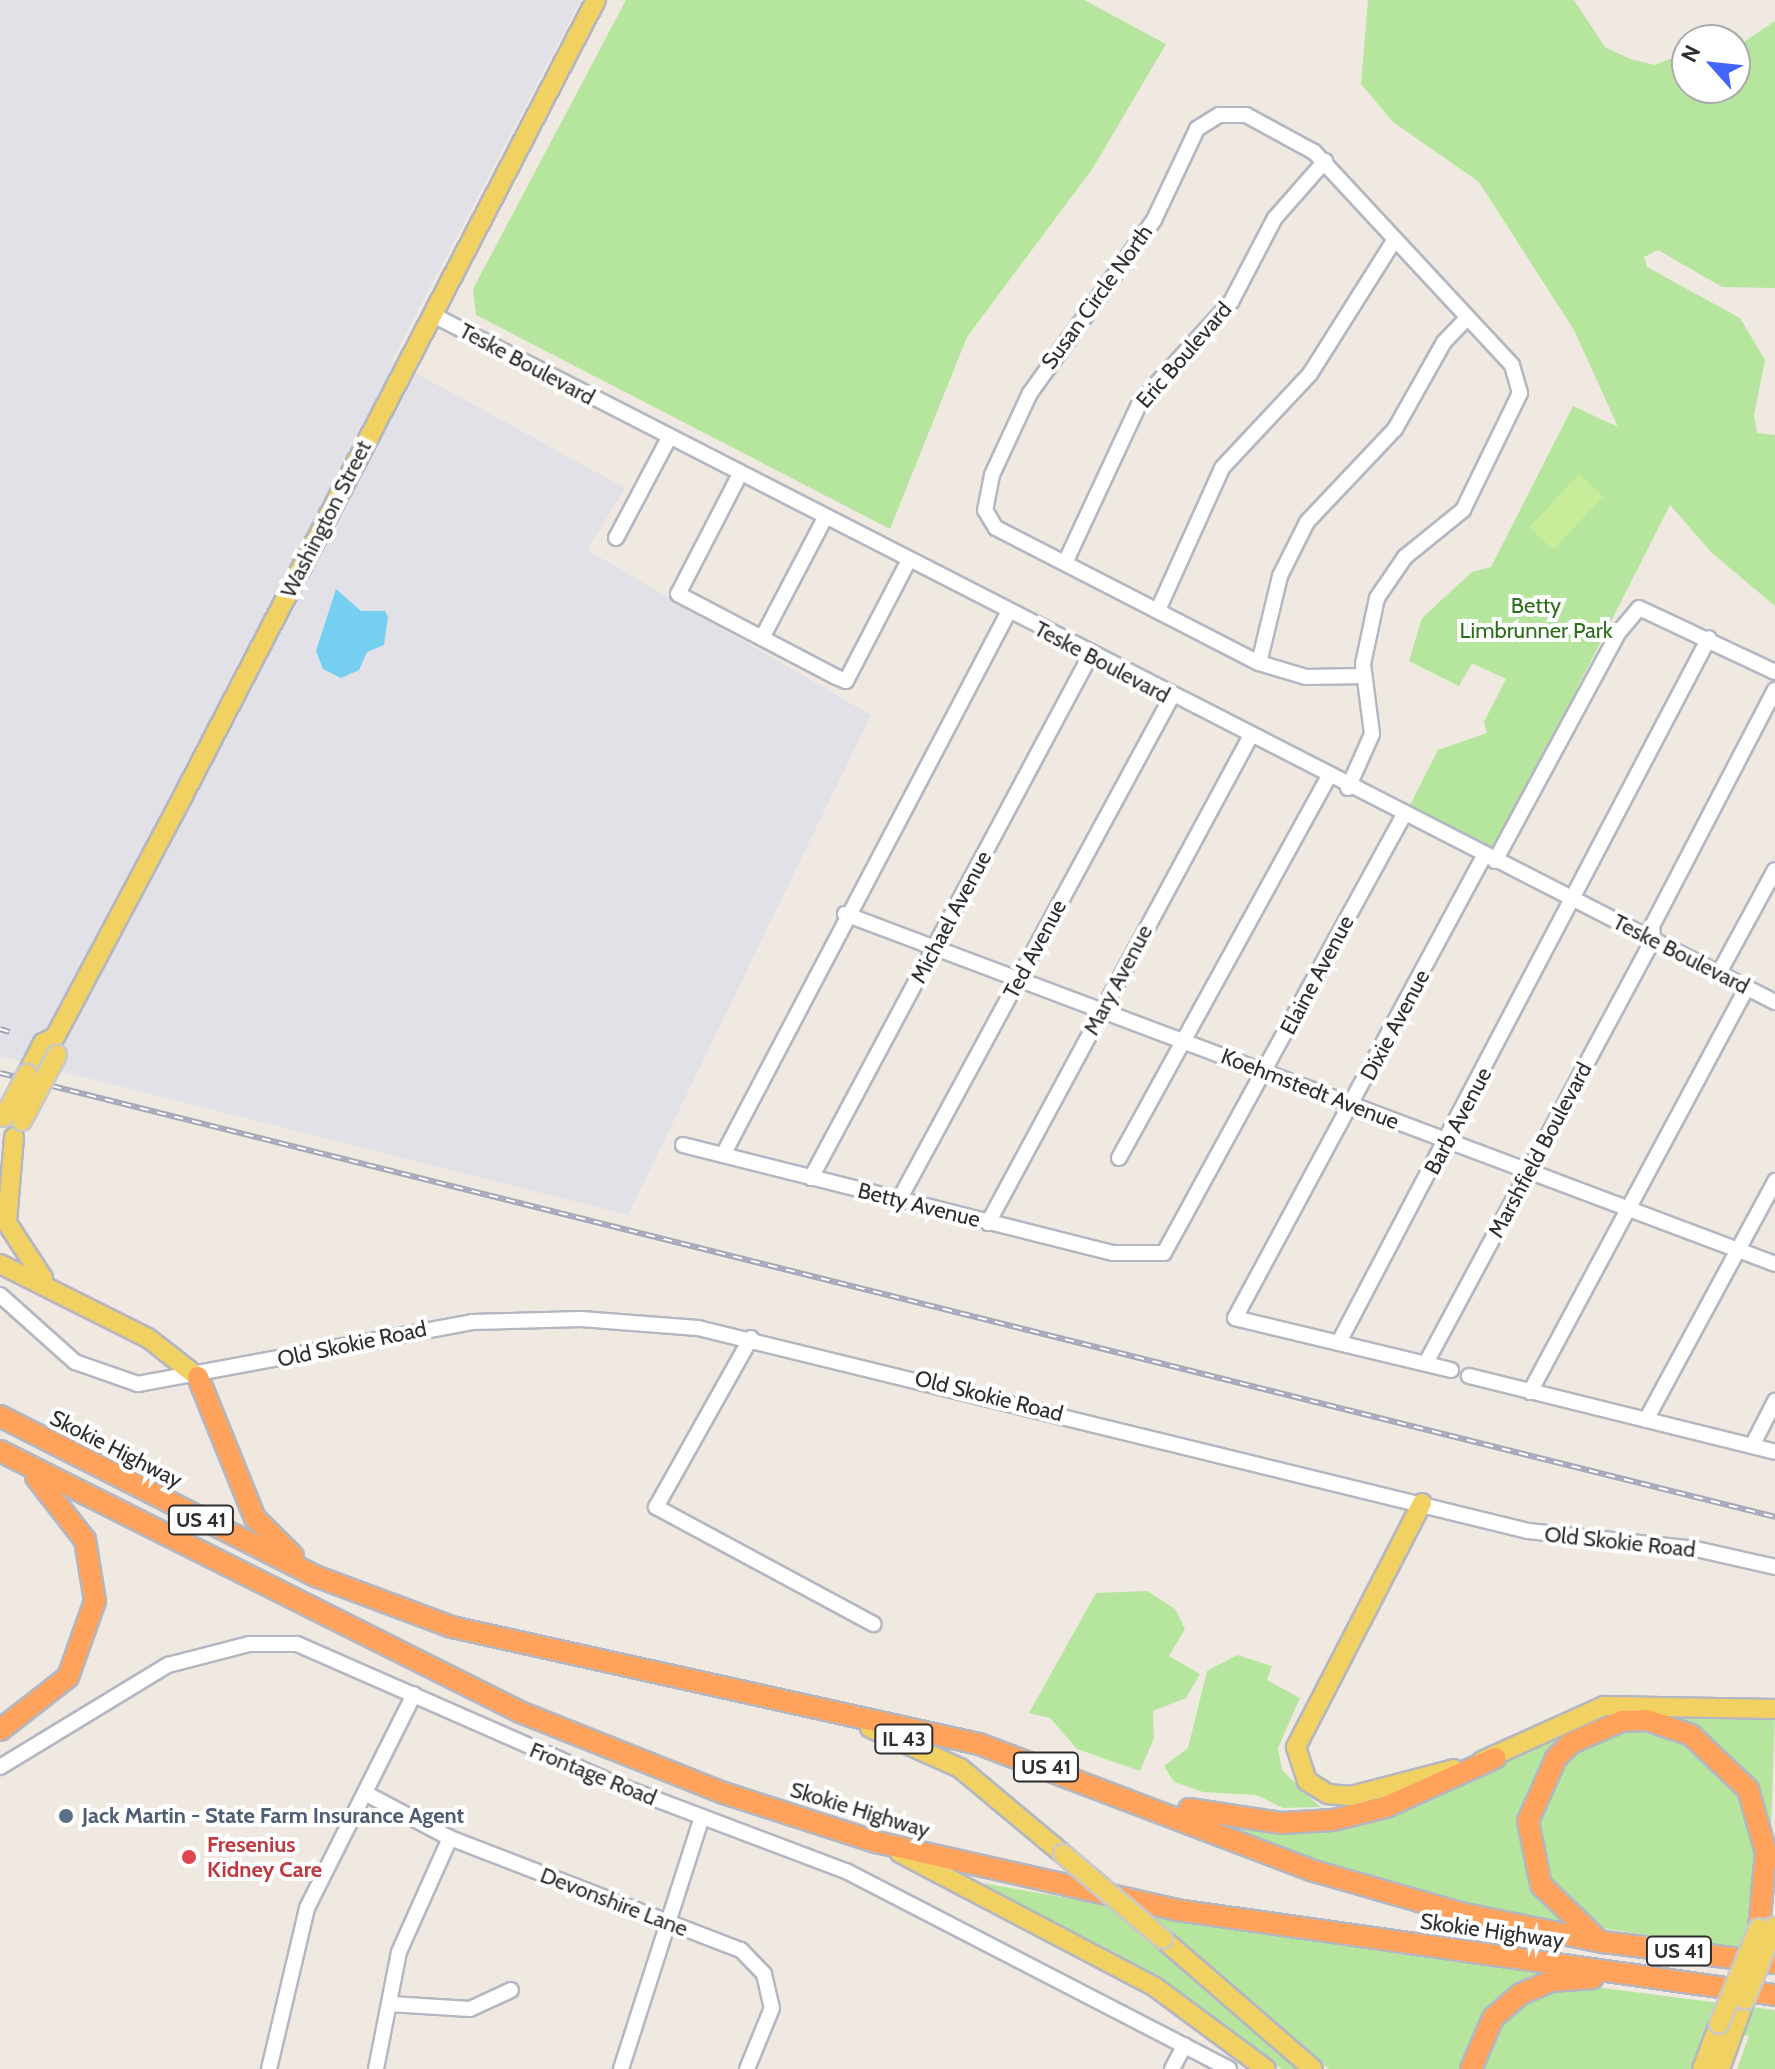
<!DOCTYPE html>
<style>
body{margin:0}
#map{position:relative;width:1775px;height:2069px;overflow:hidden;background:#efe9e1;font-family:Cabin,sans-serif}
div>[style]{position:absolute}
[style*='--x']{left:calc(var(--x)*1px);top:calc(var(--y)*1px);width:calc(var(--w)*1px);rotate:calc(var(--a)*1deg)}
.industrial>*{inset:0;background:#e3e1e8}
.green>*{inset:0;background:#b6e59e}
.pitch>*{inset:0;background:#c9ec9a;transform-origin:0 0}
.water>*{inset:0;background:#75cff0}
.roads{filter:drop-shadow(2px 0 #b4b7c1) drop-shadow(-2px 0 #b4b7c1) drop-shadow(0 2px #b4b7c1) drop-shadow(0 -2px #b4b7c1)}
.minor>*{height:14px;margin:-7px;padding:0 7px;transform-origin:7px;border-radius:7px;background:#fff}
.major>*{height:18px;margin:-9px;padding:0 9px;transform-origin:9px;border-radius:9px;background:#f2d163}
.highway>*{height:20px;margin:-10px;padding:0 10px;transform-origin:10px;border-radius:10px;background:#ffa35c}
.rail>*{height:6px;margin-top:-3px;transform-origin:0;background:repeating-linear-gradient(90deg,#fff 0 9px,#a3a6b8 0 18px);box-sizing:border-box;border-block:2px solid #a3a6b8}
.bridges{filter:drop-shadow(2px 0 #c9c9c9) drop-shadow(-2px 0 #c9c9c9) drop-shadow(0 2px #c9c9c9) drop-shadow(0 -2px #c9c9c9)}
.major-bridge>*{height:18px;margin:-9px;padding:0 9px;transform-origin:9px;border-radius:9px;background:#f2d163}
.dots>*{width:22px;height:22px;translate:-50% -50%;box-sizing:border-box;border:4px solid #fff;border-radius:50%}
span{translate:-50% -50%;white-space:nowrap;text-align:center;line-height:1.15;-webkit-text-stroke:8px #fff;paint-order:stroke}
.shield-label span{padding:2px 6px;background:#fff;border:2px solid;border-radius:6px;-webkit-text-stroke-width:0}
.shield-label{font-size:20px;color:#2e2e2e;font-weight:700}
.street-label{font-size:22px;color:#2e2e2e}
.park-label{font-size:22px;color:#2c6e1b}
.service-label{font-size:22px;color:#4e5e75;font-weight:700}
.left{translate:0 -50%;text-align:left}
.health-label{font-size:22px;color:#be3a42;font-weight:700}
.north{position:absolute;left:1671px;top:24px;width:80px;height:80px;box-sizing:border-box;background:#fff;border:2px solid #ababab;border-radius:50%;rotate:297deg;font-size:22px;font-weight:700;line-height:32px;text-align:center;color:#2e2e2e}
.north::after{content:'';display:block;margin:auto;width:28px;height:36px;background:#4264fb;clip-path:polygon(50% 0,100% 100%,50% 72%,0 100%)}
</style>
<div id="map">
<div class="industrial">
<div style="clip-path:polygon(0 0,581px 0,392px 360px,625px 488px,587px 550px,871px 715px,628px 1215px,0 1056px)"></div>
</div>
<div class="green">
<div style="clip-path:polygon(626px 0,1084px 0,1166px 44px,1093px 168px,967px 337px,890px 529px,476px 315px,473px 289px)"></div>
<div style="clip-path:polygon(1368px 0,1574px 0,1605px 47px,1630px 59px,1655px 65px,1687px 52px,1687px 88px,1735px 88px,1735px 48px,1775px 21px,1775px 288px,1722px 287px,1658px 250px,1644px 257px,1647px 267px,1740px 318px,1765px 360px,1754px 415px,1757px 433px,1775px 435px,1775px 606px,1712px 553px,1670px 505px,1492px 856px,1407px 811px,1438px 750px,1487px 733px,1484px 722px,1506px 679px,1472px 663px,1459px 686px,1409px 661px,1422px 618px,1472px 572px,1491px 567px,1573px 406px,1618px 427px,1574px 330px,1479px 182px,1393px 122px,1361px 84px)"></div>
<div style="clip-path:polygon(1147px 1591px,1175px 1609px,1185px 1629px,1169px 1656px,1200px 1674px,1186px 1698px,1153px 1711px,1154px 1738px,1140px 1771px,1077px 1749px,1050px 1718px,1029px 1713px,1096px 1593px)"></div>
<div style="clip-path:polygon(1237px 1655px,1272px 1666px,1267px 1680px,1300px 1698px,1278px 1748px,1282px 1770px,1320px 1807px,1283px 1808px,1257px 1795px,1203px 1792px,1174px 1782px,1164px 1766px,1188px 1748px,1207px 1671px)"></div>
<div style="clip-path:polygon(1601px 1714px,1775px 1715px,1769px 1888px,1748px 1787px,1650px 1718px,1545px 1760px,1529px 1791px,1525px 1859px,1569px 1925px,1394px 1890px,1210px 1822px,1317px 1829px)"></div>
<div style="clip-path:polygon(1644px 1728px,1695px 1746px,1741px 1796px,1757px 1838px,1747px 1918px,1775px 1922px,1775px 1955px,1596px 1927px,1556px 1898px,1531px 1833px,1556px 1764px,1607px 1731px)"></div>
<div style="clip-path:polygon(982px 1883px,1322px 1942px,1590px 1976px,1527px 1985px,1465px 2069px,1329px 2069px,1241px 1996px,1152px 1939px,1300px 2069px,1282px 2069px,1105px 1952px)"></div>
<div style="clip-path:polygon(1579px 1985px,1775px 2010px,1775px 2069px,1737px 2069px,1749px 2036px,1708px 2031px,1694px 2069px,1475px 2069px,1488px 2034px,1530px 1995px)"></div>
</div>
<div class="pitch">
<div style="left:1579px;top:474px;width:33px;height:73px;rotate:43deg"></div>
</div>
<div class="water">
<div style="clip-path:polygon(336px 589px,361px 611px,385px 611px,388px 617px,384px 645px,367px 652px,359px 670px,341px 678px,323px 669px,316px 651px)"></div>
</div>
<div class="roads">
<div class="minor">
<div style="--x:433;--y:315;--w:1508;--a:27.11"></div>
<div style="--x:740;--y:474;--w:135;--a:117.3"></div>
<div style="--x:678;--y:594;--w:176;--a:27.7"></div>
<div style="--x:834;--y:676;--w:13;--a:23"></div>
<div style="--x:846;--y:681;--w:134;--a:-62.5"></div>
<div style="--x:616;--y:538;--w:113;--a:-62.1"></div>
<div style="--x:1065;--y:563;--w:178;--a:-65"></div>
<div style="--x:1140;--y:402;--w:135;--a:-47.7"></div>
<div style="--x:1231;--y:302;--w:95;--a:-62.4"></div>
<div style="--x:1275;--y:218;--w:76;--a:-48.7"></div>
<div style="--x:1158;--y:610;--w:156;--a:-65.7"></div>
<div style="--x:1222;--y:468;--w:129;--a:-46.9"></div>
<div style="--x:1310;--y:374;--w:156;--a:-57.8"></div>
<div style="--x:762;--y:638;--w:136;--a:-62.3"></div>
<div style="--x:1259;--y:663;--w:89;--a:-76.4"></div>
<div style="--x:1280;--y:576;--w:60;--a:-63.4"></div>
<div style="--x:1307;--y:522;--w:128;--a:-46.6"></div>
<div style="--x:1395;--y:429;--w:100;--a:-60.6"></div>
<div style="--x:1444;--y:342;--w:33;--a:-46"></div>
<div style="--x:1348;--y:788;--w:59;--a:-66"></div>
<div style="--x:1372;--y:734;--w:71;--a:-97.3"></div>
<div style="--x:1363;--y:664;--w:67;--a:-78"></div>
<div style="--x:1377;--y:598;--w:50;--a:-55.7"></div>
<div style="--x:1405;--y:557;--w:75;--a:-39"></div>
<div style="--x:1463;--y:510;--w:130;--a:-64"></div>
<div style="--x:1520;--y:393;--w:29;--a:-106"></div>
<div style="--x:1512;--y:365;--w:291;--a:-132.9"></div>
<div style="--x:1314;--y:152;--w:77;--a:-151.4"></div>
<div style="--x:1246;--y:115;--w:27;--a:180"></div>
<div style="--x:1219;--y:115;--w:26;--a:148"></div>
<div style="--x:1197;--y:129;--w:101;--a:115.3"></div>
<div style="--x:1154;--y:220;--w:213;--a:125.6"></div>
<div style="--x:1030;--y:393;--w:90;--a:114.9"></div>
<div style="--x:992;--y:475;--w:36;--a:101"></div>
<div style="--x:985;--y:510;--w:21;--a:59"></div>
<div style="--x:996;--y:528;--w:296;--a:27.2"></div>
<div style="--x:1259;--y:663;--w:49;--a:16.6"></div>
<div style="--x:1306;--y:677;--w:57;--a:-1"></div>
<div style="--x:1495;--y:861;--w:260;--a:-61.6"></div>
<div style="--x:1619;--y:632;--w:31;--a:-50"></div>
<div style="--x:1639;--y:608;--w:150;--a:25.2"></div>
<div style="--x:845;--y:914;--w:994;--a:20.62"></div>
<div style="--x:1719;--y:973;--w:117;--a:-61.5"></div>
<div style="--x:683;--y:1145;--w:443;--a:14.1"></div>
<div style="--x:1113;--y:1253;--w:51;--a:0"></div>
<div style="--x:1164;--y:1253;--w:499;--a:-61.3"></div>
<div style="--x:723;--y:1155;--w:612;--a:-62.26"></div>
<div style="--x:1119;--y:1158;--w:434;--a:-61.2"></div>
<div style="--x:811;--y:1178;--w:592;--a:-61.88"></div>
<div style="--x:899;--y:1200;--w:571;--a:-61.55"></div>
<div style="--x:988;--y:1223;--w:550;--a:-61.66"></div>
<div style="--x:0;--y:1295;--w:101;--a:41.8"></div>
<div style="--x:75;--y:1362;--w:67;--a:19.2"></div>
<div style="--x:138;--y:1384;--w:340;--a:-10.5"></div>
<div style="--x:472;--y:1322;--w:109;--a:-1.6"></div>
<div style="--x:581;--y:1319;--w:117;--a:4.4"></div>
<div style="--x:698;--y:1328;--w:854;--a:13.74"></div>
<div style="--x:1528;--y:1531;--w:169;--a:6.1"></div>
<div style="--x:1696;--y:1549;--w:81;--a:12.8"></div>
<div style="--x:751;--y:1338;--w:194;--a:119.3"></div>
<div style="--x:656;--y:1507;--w:247;--a:28.3"></div>
<div style="--x:1339;--y:1342;--w:795;--a:-62.28"></div>
<div style="--x:1427;--y:1361;--w:479;--a:-61.8"></div>
<div style="--x:1653;--y:939;--w:13;--a:-94"></div>
<div style="--x:1652;--y:926;--w:266;--a:-62.5"></div>
<div style="--x:1451;--y:1370;--w:222;--a:-166.5"></div>
<div style="--x:1235;--y:1318;--w:525;--a:-61.68"></div>
<div style="--x:1469;--y:1376;--w:315;--a:13.9"></div>
<div style="--x:1530;--y:1392;--w:459;--a:-61.8"></div>
<div style="--x:1646;--y:1420;--w:272;--a:-61.6"></div>
<div style="--x:1752;--y:1446;--w:51;--a:-62.9"></div>
<div style="--x:0;--y:1767;--w:197;--a:-31.3"></div>
<div style="--x:168;--y:1665;--w:84;--a:-14.5"></div>
<div style="--x:249;--y:1644;--w:48;--a:0"></div>
<div style="--x:297;--y:1644;--w:351;--a:23.7"></div>
<div style="--x:618;--y:1785;--w:244;--a:20.7"></div>
<div style="--x:846;--y:1871;--w:431;--a:27.3"></div>
<div style="--x:365;--y:1793;--w:96;--a:27.9"></div>
<div style="--x:450;--y:1838;--w:312;--a:21.1"></div>
<div style="--x:741;--y:1950;--w:33;--a:46"></div>
<div style="--x:764;--y:1974;--w:35;--a:77"></div>
<div style="--x:772;--y:2008;--w:66;--a:112.3"></div>
<div style="--x:390;--y:2004;--w:80;--a:3.6"></div>
<div style="--x:470;--y:2009;--w:45;--a:-24.9"></div>
<div style="--x:269;--y:2069;--w:165;--a:-76.7"></div>
<div style="--x:307;--y:1908;--w:239;--a:-63.4"></div>
<div style="--x:376;--y:2069;--w:119;--a:-78.9"></div>
<div style="--x:399;--y:1952;--w:125;--a:-65.9"></div>
<div style="--x:621;--y:2069;--w:265;--a:-72.2"></div>
<div style="--x:1172;--y:2069;--w:27;--a:-62"></div>
</div>
<div class="major">
<div style="--x:27;--y:1074;--w:35;--a:-63"></div>
<div style="--x:43;--y:1043;--w:13;--a:-27"></div>
<div style="--x:55;--y:1037;--w:273;--a:-62"></div>
<div style="--x:183;--y:796;--w:897;--a:-62.58"></div>
<div style="--x:14;--y:1137;--w:86;--a:94.7"></div>
<div style="--x:7;--y:1223;--w:66;--a:56.8"></div>
<div style="--x:0;--y:1264;--w:165;--a:26.6"></div>
<div style="--x:148;--y:1338;--w:63;--a:38"></div>
<div style="--x:1422;--y:1503;--w:275;--a:117.3"></div>
<div style="--x:1296;--y:1747;--w:36;--a:72"></div>
<div style="--x:1307;--y:1781;--w:25;--a:32"></div>
<div style="--x:1328;--y:1794;--w:23;--a:5"></div>
<div style="--x:1351;--y:1796;--w:106;--a:-14.7"></div>
<div style="--x:870;--y:1728;--w:98;--a:24"></div>
<div style="--x:960;--y:1768;--w:134;--a:39.9"></div>
<div style="--x:1482;--y:1761;--w:134;--a:-24.3"></div>
<div style="--x:1604;--y:1706;--w:171;--a:1"></div>
<div style="--x:900;--y:1853;--w:288;--a:27.7"></div>
<div style="--x:1155;--y:1987;--w:138;--a:36.5"></div>
<div style="--x:1163;--y:1939;--w:198;--a:40.9"></div>
<div style="--x:1702;--y:2069;--w:48;--a:-69.3"></div>
<div style="--x:1720;--y:2069;--w:73;--a:-70.1"></div>
</div>
<div class="highway">
<div style="--x:198;--y:1377;--w:152;--a:68"></div>
<div style="--x:255;--y:1518;--w:54;--a:45"></div>
<div style="--x:0;--y:1416;--w:356;--a:26.9"></div>
<div style="--x:318;--y:1577;--w:143;--a:20.5"></div>
<div style="--x:452;--y:1627;--w:540;--a:12.52"></div>
<div style="--x:979;--y:1744;--w:358;--a:20.8"></div>
<div style="--x:1314;--y:1871;--w:152;--a:16"></div>
<div style="--x:1460;--y:1913;--w:146;--a:11.5"></div>
<div style="--x:1603;--y:1942;--w:173;--a:7"></div>
<div style="--x:0;--y:1451;--w:582;--a:26.65"></div>
<div style="--x:520;--y:1712;--w:219;--a:21.7"></div>
<div style="--x:724;--y:1793;--w:160;--a:17.9"></div>
<div style="--x:876;--y:1842;--w:309;--a:12.7"></div>
<div style="--x:1177;--y:1910;--w:604;--a:8.09"></div>
<div style="--x:0;--y:1730;--w:86;--a:-37.9"></div>
<div style="--x:68;--y:1677;--w:81;--a:-70.4"></div>
<div style="--x:95;--y:1601;--w:62;--a:-99.3"></div>
<div style="--x:85;--y:1540;--w:80;--a:-127.9"></div>
<div style="--x:1189;--y:1809;--w:94;--a:8.6"></div>
<div style="--x:1282;--y:1823;--w:51;--a:-3.4"></div>
<div style="--x:1333;--y:1820;--w:55;--a:-13.8"></div>
<div style="--x:1386;--y:1807;--w:120;--a:-24.2"></div>
<div style="--x:1596;--y:1938;--w:76;--a:-136.1"></div>
<div style="--x:1541;--y:1885;--w:65;--a:-101.5"></div>
<div style="--x:1528;--y:1821;--w:69;--a:-66"></div>
<div style="--x:1556;--y:1758;--w:21;--a:-45"></div>
<div style="--x:1571;--y:1743;--w:56;--a:-23.3"></div>
<div style="--x:1622;--y:1721;--w:25;--a:-2"></div>
<div style="--x:1647;--y:1720;--w:46;--a:18.8"></div>
<div style="--x:1691;--y:1735;--w:79;--a:43.5"></div>
<div style="--x:1748;--y:1789;--w:66;--a:74.1"></div>
<div style="--x:1766;--y:1852;--w:76;--a:95.3"></div>
<div style="--x:1471;--y:2069;--w:56;--a:-66.7"></div>
<div style="--x:1493;--y:2018;--w:37;--a:-41"></div>
<div style="--x:1521;--y:1994;--w:33;--a:-23"></div>
<div style="--x:1551;--y:1981;--w:42;--a:-4.1"></div>
</div>
</div>
<div class="rail">
<div style="--x:0;--y:1029;--w:10;--a:17"></div>
<div style="--x:0;--y:1073;--w:1830;--a:14.04"></div>
</div>
<div class="bridges">
<div class="major-bridge">
<div style="--x:4;--y:1117;--w:49;--a:-61.9"></div>
<div style="--x:22;--y:1121;--w:75;--a:-62.1"></div>
<div style="--x:1063;--y:1854;--w:131;--a:40.4"></div>
<div style="--x:1745;--y:2000;--w:79;--a:-68.3"></div>
<div style="--x:1719;--y:2024;--w:104;--a:-67.4"></div>
</div>
</div>
<div class="dots">
<div style="left:66px;top:1816px;background:#5c6f8a"></div>
<div style="left:189px;top:1857px;background:#e0444e"></div>
</div>
<div class="shield-label">
<span style="left:201px;top:1520px">US 41</span>
<span style="left:904px;top:1739px">IL 43</span>
<span style="left:1046px;top:1767px">US 41</span>
<span style="left:1679px;top:1951px">US 41</span>
</div>
<div class="street-label">
<span style="left:1097px;top:297px;rotate:-54deg">Susan Circle North</span>
<span style="left:1184px;top:355px;rotate:-49deg">Eric Boulevard</span>
<span style="left:527px;top:364px;rotate:28deg">Teske Boulevard</span>
<span style="left:326px;top:519px;rotate:-63deg">Washington Street</span>
<span style="left:1102px;top:662px;rotate:28deg">Teske Boulevard</span>
<span style="left:951px;top:917px;rotate:-62deg">Michael Avenue</span>
<span style="left:1035px;top:949px;rotate:-62deg">Ted Avenue</span>
<span style="left:1681px;top:954px;rotate:27deg">Teske Boulevard</span>
<span style="left:1317px;top:975px;rotate:-62deg">Elaine Avenue</span>
<span style="left:1118px;top:980px;rotate:-62deg">Mary Avenue</span>
<span style="left:1395px;top:1025px;rotate:-62deg">Dixie Avenue</span>
<span style="left:1310px;top:1089px;rotate:21deg">Koehmstedt Avenue</span>
<span style="left:1458px;top:1121px;rotate:-62deg">Barb Avenue</span>
<span style="left:1540px;top:1150px;rotate:-62deg">Marshfield Boulevard</span>
<span style="left:919px;top:1205px;rotate:14deg">Betty Avenue</span>
<span style="left:352px;top:1344px;rotate:-12deg">Old Skokie Road</span>
<span style="left:989px;top:1396px;rotate:14deg">Old Skokie Road</span>
<span style="left:116px;top:1449px;rotate:27deg">Skokie Highway</span>
<span style="left:1620px;top:1542px;rotate:6deg">Old Skokie Road</span>
<span style="left:593px;top:1774px;rotate:22deg">Frontage Road</span>
<span style="left:860px;top:1810px;rotate:17deg">Skokie Highway</span>
<span style="left:614px;top:1902px;rotate:21deg">Devonshire Lane</span>
<span style="left:1492px;top:1931px;rotate:8deg">Skokie Highway</span>
</div>
<div class="park-label">
<span style="left:1536px;top:618px">Betty<br>Limbrunner Park</span>
</div>
<div class="service-label">
<span class="left" style="left:82px;top:1816px">Jack Martin - State Farm Insurance Agent</span>
</div>
<div class="health-label">
<span class="left" style="left:207px;top:1857px">Fresenius<br>Kidney Care</span>
</div>
<div class="north">N</div>
</div>
